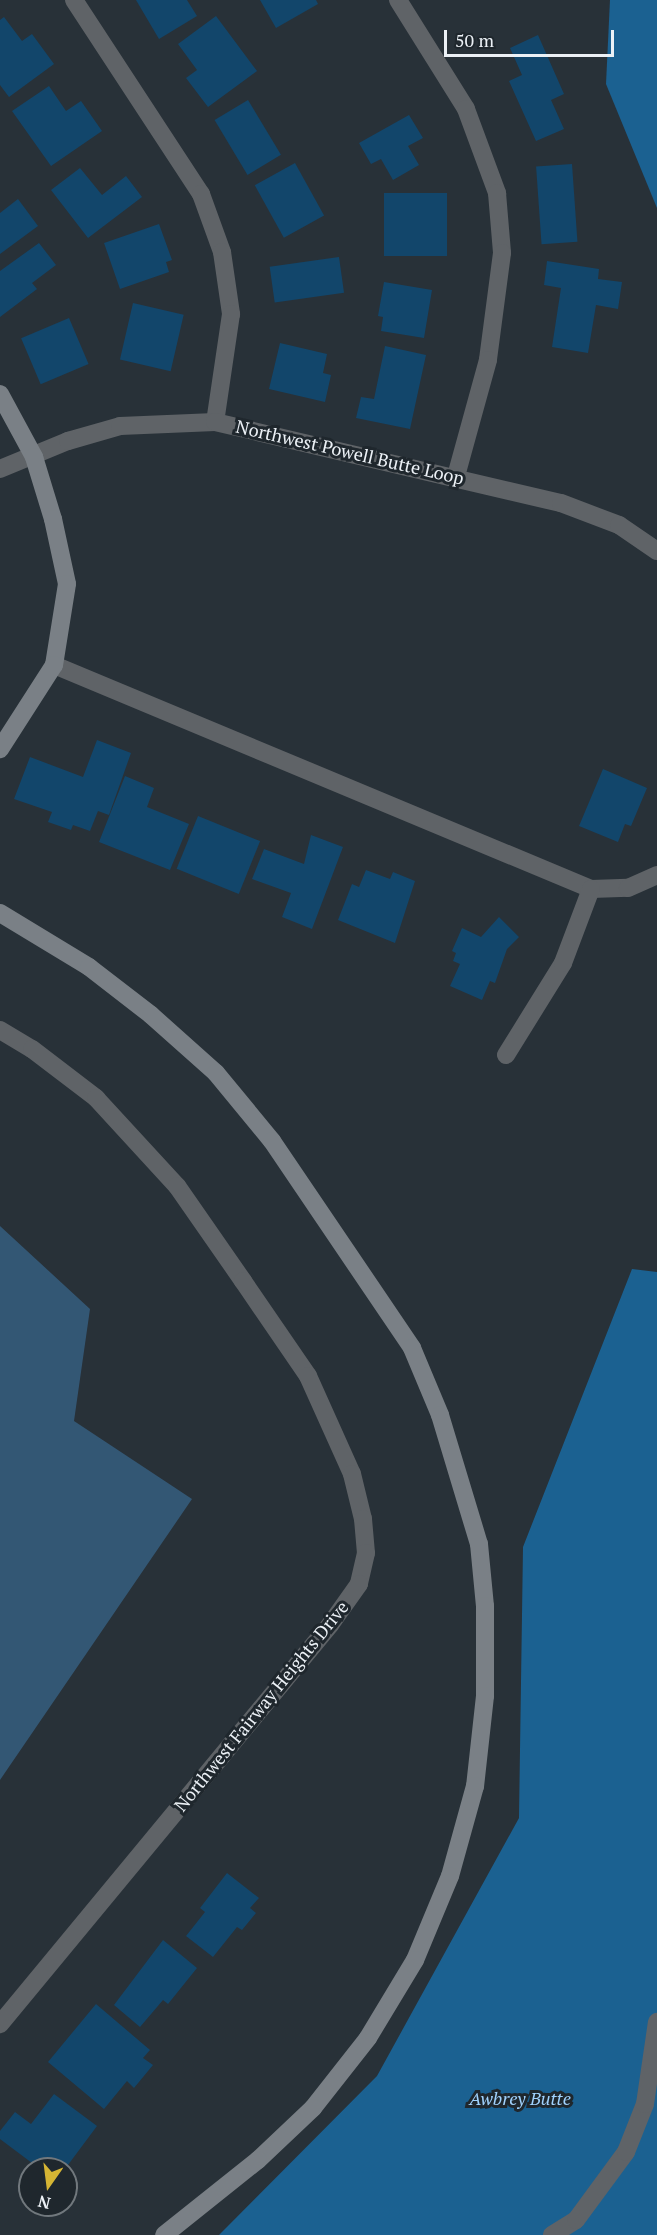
<!DOCTYPE html>
<style>
body{margin:0}
#map{position:relative;width:657px;height:2235px;overflow:hidden;background:#283138;font-family:"PT Serif",serif}
div>[style]{position:absolute}
[style*='--x']{left:calc(var(--x)*1px);top:calc(var(--y)*1px);width:calc(var(--w)*1px);rotate:calc(var(--a)*1deg)}
.green>*{inset:0;background:#335774}
.forest>*{inset:0;background:#1b6191}
.building>*{inset:0;background:#12466b;transform-origin:0 0}
.street>*{height:18px;margin:-9px;padding:0 9px;transform-origin:9px;border-radius:9px;background:#5f6367}
.secondary>*{height:18px;margin:-9px;padding:0 9px;transform-origin:9px;border-radius:9px;background:#7a8086}
span{translate:-50% -50%;white-space:nowrap;text-align:center;line-height:1.15;-webkit-text-stroke:6px #1f272d;paint-order:stroke}
.street-label{font-size:18px;color:#ecf1f6}
.park-label{font-size:18px;color:#a0d2fd;font-style:italic}
.north{position:absolute;left:18px;top:2157px;width:60px;height:60px;box-sizing:border-box;background:#1f272d;border:2px solid #71787d;border-radius:50%;rotate:194deg;font-size:16px;font-weight:700;line-height:24px;text-align:center;color:#ecf1f6}
.north::after{content:'';display:block;margin:auto;width:21px;height:27px;background:#d5b534;clip-path:polygon(50% 0,100% 100%,50% 72%,0 100%)}
.scale{position:absolute;left:444px;top:30px;width:170px;height:27px;box-sizing:border-box;border:3px solid #ecf1f6;border-top:0;padding-left:8px;font-size:18px;line-height:21px;white-space:nowrap;color:#ecf1f6;-webkit-text-stroke:4px #1f272d;paint-order:stroke}
</style>
<div id="map">
<div class="green">
<div style="clip-path:polygon(0 1226px,90px 1309px,74px 1421px,192px 1499px,0 1780px)"></div>
</div>
<div class="forest">
<div style="clip-path:polygon(610px 0,657px 0,657px 208px,606px 84px)"></div>
<div style="clip-path:polygon(632px 1269px,657px 1272px,657px 2235px,219px 2235px,377px 2076px,519px 1818px,523px 1547px)"></div>
</div>
<div class="building">
<div style="clip-path:polygon(136px 0,187px 0,197px 16px,159px 39px)"></div>
<div style="clip-path:polygon(260px 0,316px 0,318px 4px,276px 28px)"></div>
<div style="clip-path:polygon(216px 16px,257px 71px,208px 107px,186px 78px,197px 70px,178px 44px)"></div>
<div style="clip-path:polygon(4px 17px,22px 41px,32px 34px,54px 64px,9px 97px,0 85px,0 20px)"></div>
<div style="clip-path:polygon(538px 35px,564px 94px,551px 100px,564px 129px,536px 141px,509px 81px,522px 75px,510px 48px)"></div>
<div style="clip-path:polygon(49px 86px,66px 111px,81px 101px,102px 131px,51px 166px,12px 111px)"></div>
<div style="left:248px;top:100px;width:64px;height:39px;rotate:59deg"></div>
<div style="clip-path:polygon(409px 115px,423px 138px,408px 146px,419px 165px,393px 180px,381px 159px,371px 164px,359px 143px)"></div>
<div style="left:295px;top:163px;width:60px;height:46px;rotate:61deg"></div>
<div style="left:572px;top:164px;width:78px;height:36px;rotate:86deg"></div>
<div style="clip-path:polygon(80px 168px,102px 195px,126px 176px,142px 197px,88px 238px,51px 190px)"></div>
<div style="left:384px;top:193px;width:63px;height:63px"></div>
<div style="clip-path:polygon(18px 199px,38px 226px,0 254px,0 213px)"></div>
<div style="clip-path:polygon(159px 224px,172px 260px,166px 262px,169px 272px,120px 289px,104px 243px)"></div>
<div style="clip-path:polygon(39px 243px,56px 265px,32px 283px,37px 289px,0 317px,0 271px)"></div>
<div style="left:339px;top:257px;width:36px;height:70px;rotate:82deg"></div>
<div style="clip-path:polygon(547px 261px,599px 269px,598px 279px,622px 282px,618px 309px,596px 305px,588px 353px,552px 347px,561px 288px,544px 285px)"></div>
<div style="clip-path:polygon(384px 282px,432px 290px,424px 338px,381px 331px,383px 317px,378px 316px)"></div>
<div style="left:133px;top:303px;width:52px;height:58px;rotate:13deg"></div>
<div style="left:69px;top:318px;width:50px;height:52px;rotate:67deg"></div>
<div style="clip-path:polygon(280px 343px,327px 354px,323px 373px,331px 375px,325px 402px,269px 389px)"></div>
<div style="clip-path:polygon(385px 346px,426px 355px,410px 429px,356px 418px,361px 397px,374px 399px)"></div>
<div style="clip-path:polygon(97px 740px,131px 753px,109px 815px,98px 811px,90px 831px,73px 825px,71px 830px,48px 822px,52px 812px,14px 799px,30px 757px,83px 777px)"></div>
<div style="clip-path:polygon(603px 769px,647px 788px,631px 826px,625px 824px,618px 842px,579px 826px)"></div>
<div style="clip-path:polygon(125px 776px,154px 788px,147px 807px,189px 824px,170px 870px,99px 842px)"></div>
<div style="left:198px;top:816px;width:67px;height:57px;rotate:22deg"></div>
<div style="clip-path:polygon(311px 835px,343px 847px,312px 929px,282px 917px,291px 893px,252px 879px,264px 849px,304px 864px)"></div>
<div style="clip-path:polygon(366px 870px,390px 879px,393px 872px,415px 881px,395px 943px,338px 920px,352px 884px,359px 887px)"></div>
<div style="clip-path:polygon(499px 917px,519px 937px,507px 949px,495px 983px,490px 981px,482px 1000px,450px 986px,460px 964px,453px 961px,456px 953px,452px 951px,462px 928px,481px 937px)"></div>
<div style="clip-path:polygon(227px 1873px,259px 1898px,250px 1908px,256px 1913px,242px 1930px,237px 1927px,213px 1957px,186px 1936px,205px 1912px,200px 1908px)"></div>
<div style="clip-path:polygon(163px 1940px,197px 1968px,168px 2004px,163px 2000px,140px 2027px,114px 2005px)"></div>
<div style="clip-path:polygon(96px 2004px,150px 2050px,143px 2058px,153px 2065px,134px 2088px,127px 2081px,104px 2109px,48px 2062px)"></div>
<div style="clip-path:polygon(54px 2094px,97px 2126px,65px 2169px,40px 2169px,0 2139px,0 2131px,15px 2112px,31px 2124px)"></div>
</div>
<div class="street">
<div style="--x:74;--y:0;--w:232;--a:56.8"></div>
<div style="--x:201;--y:194;--w:62;--a:70.1"></div>
<div style="--x:222;--y:252;--w:63;--a:81.7"></div>
<div style="--x:231;--y:314;--w:109;--a:98.4"></div>
<div style="--x:398;--y:0;--w:128;--a:58"></div>
<div style="--x:466;--y:109;--w:90;--a:69.7"></div>
<div style="--x:497;--y:193;--w:60;--a:85.2"></div>
<div style="--x:502;--y:253;--w:108;--a:97.5"></div>
<div style="--x:488;--y:360;--w:120;--a:105.4"></div>
<div style="--x:0;--y:469;--w:74;--a:-22.4"></div>
<div style="--x:68;--y:441;--w:54;--a:-16.1"></div>
<div style="--x:120;--y:426;--w:95;--a:-2.4"></div>
<div style="--x:215;--y:422;--w:355;--a:13.2"></div>
<div style="--x:561;--y:503;--w:62;--a:20.8"></div>
<div style="--x:619;--y:525;--w:46;--a:34.4"></div>
<div style="--x:54;--y:665;--w:582;--a:22.64"></div>
<div style="--x:591;--y:889;--w:37;--a:-2"></div>
<div style="--x:628;--y:888;--w:32;--a:-24"></div>
<div style="--x:0;--y:1030;--w:37;--a:31"></div>
<div style="--x:32;--y:1049;--w:81;--a:37.4"></div>
<div style="--x:96;--y:1098;--w:120;--a:47.4"></div>
<div style="--x:177;--y:1186;--w:116;--a:55.2"></div>
<div style="--x:243;--y:1281;--w:115;--a:55.6"></div>
<div style="--x:308;--y:1376;--w:107;--a:65.8"></div>
<div style="--x:352;--y:1474;--w:46;--a:76.3"></div>
<div style="--x:363;--y:1519;--w:34;--a:85"></div>
<div style="--x:366;--y:1553;--w:32;--a:103"></div>
<div style="--x:359;--y:1584;--w:50;--a:125.3"></div>
<div style="--x:330;--y:1625;--w:518;--a:129.59"></div>
<div style="--x:506;--y:1055;--w:108;--a:-58.2"></div>
<div style="--x:563;--y:963;--w:79;--a:-69.3"></div>
<div style="--x:552;--y:2235;--w:28;--a:-32"></div>
<div style="--x:576;--y:2220;--w:84;--a:-53.7"></div>
<div style="--x:626;--y:2152;--w:52;--a:-68.4"></div>
<div style="--x:645;--y:2104;--w:83;--a:-81.7"></div>
</div>
<div class="secondary">
<div style="--x:0;--y:394;--w:72;--a:61.6"></div>
<div style="--x:34;--y:457;--w:65;--a:73"></div>
<div style="--x:53;--y:519;--w:66;--a:77.8"></div>
<div style="--x:67;--y:584;--w:82;--a:99.1"></div>
<div style="--x:54;--y:665;--w:100;--a:122.7"></div>
<div style="--x:0;--y:913;--w:104;--a:31.2"></div>
<div style="--x:89;--y:967;--w:78;--a:37.7"></div>
<div style="--x:151;--y:1015;--w:87;--a:41.7"></div>
<div style="--x:216;--y:1073;--w:88;--a:50.5"></div>
<div style="--x:272;--y:1141;--w:250;--a:55.9"></div>
<div style="--x:412;--y:1348;--w:73;--a:67.3"></div>
<div style="--x:440;--y:1415;--w:135;--a:73.2"></div>
<div style="--x:479;--y:1544;--w:62;--a:84.5"></div>
<div style="--x:485;--y:1606;--w:90;--a:90"></div>
<div style="--x:485;--y:1696;--w:91;--a:96.3"></div>
<div style="--x:475;--y:1786;--w:93;--a:105.5"></div>
<div style="--x:450;--y:1876;--w:91;--a:112.6"></div>
<div style="--x:415;--y:1960;--w:91;--a:121.1"></div>
<div style="--x:368;--y:2038;--w:89;--a:128.2"></div>
<div style="--x:313;--y:2108;--w:76;--a:136.6"></div>
<div style="--x:258;--y:2160;--w:120;--a:141.4"></div>
</div>
<div class="street-label">
<span style="left:350px;top:452px;rotate:13deg">Northwest Powell Butte Loop</span>
<span style="left:261px;top:1706px;rotate:-51deg">Northwest Fairway Heights Drive</span>
</div>
<div class="park-label">
<span style="left:520px;top:2098px">Awbrey Butte</span>
</div>
<div class="north">N</div>
<div class="scale">50 m</div>
</div>
